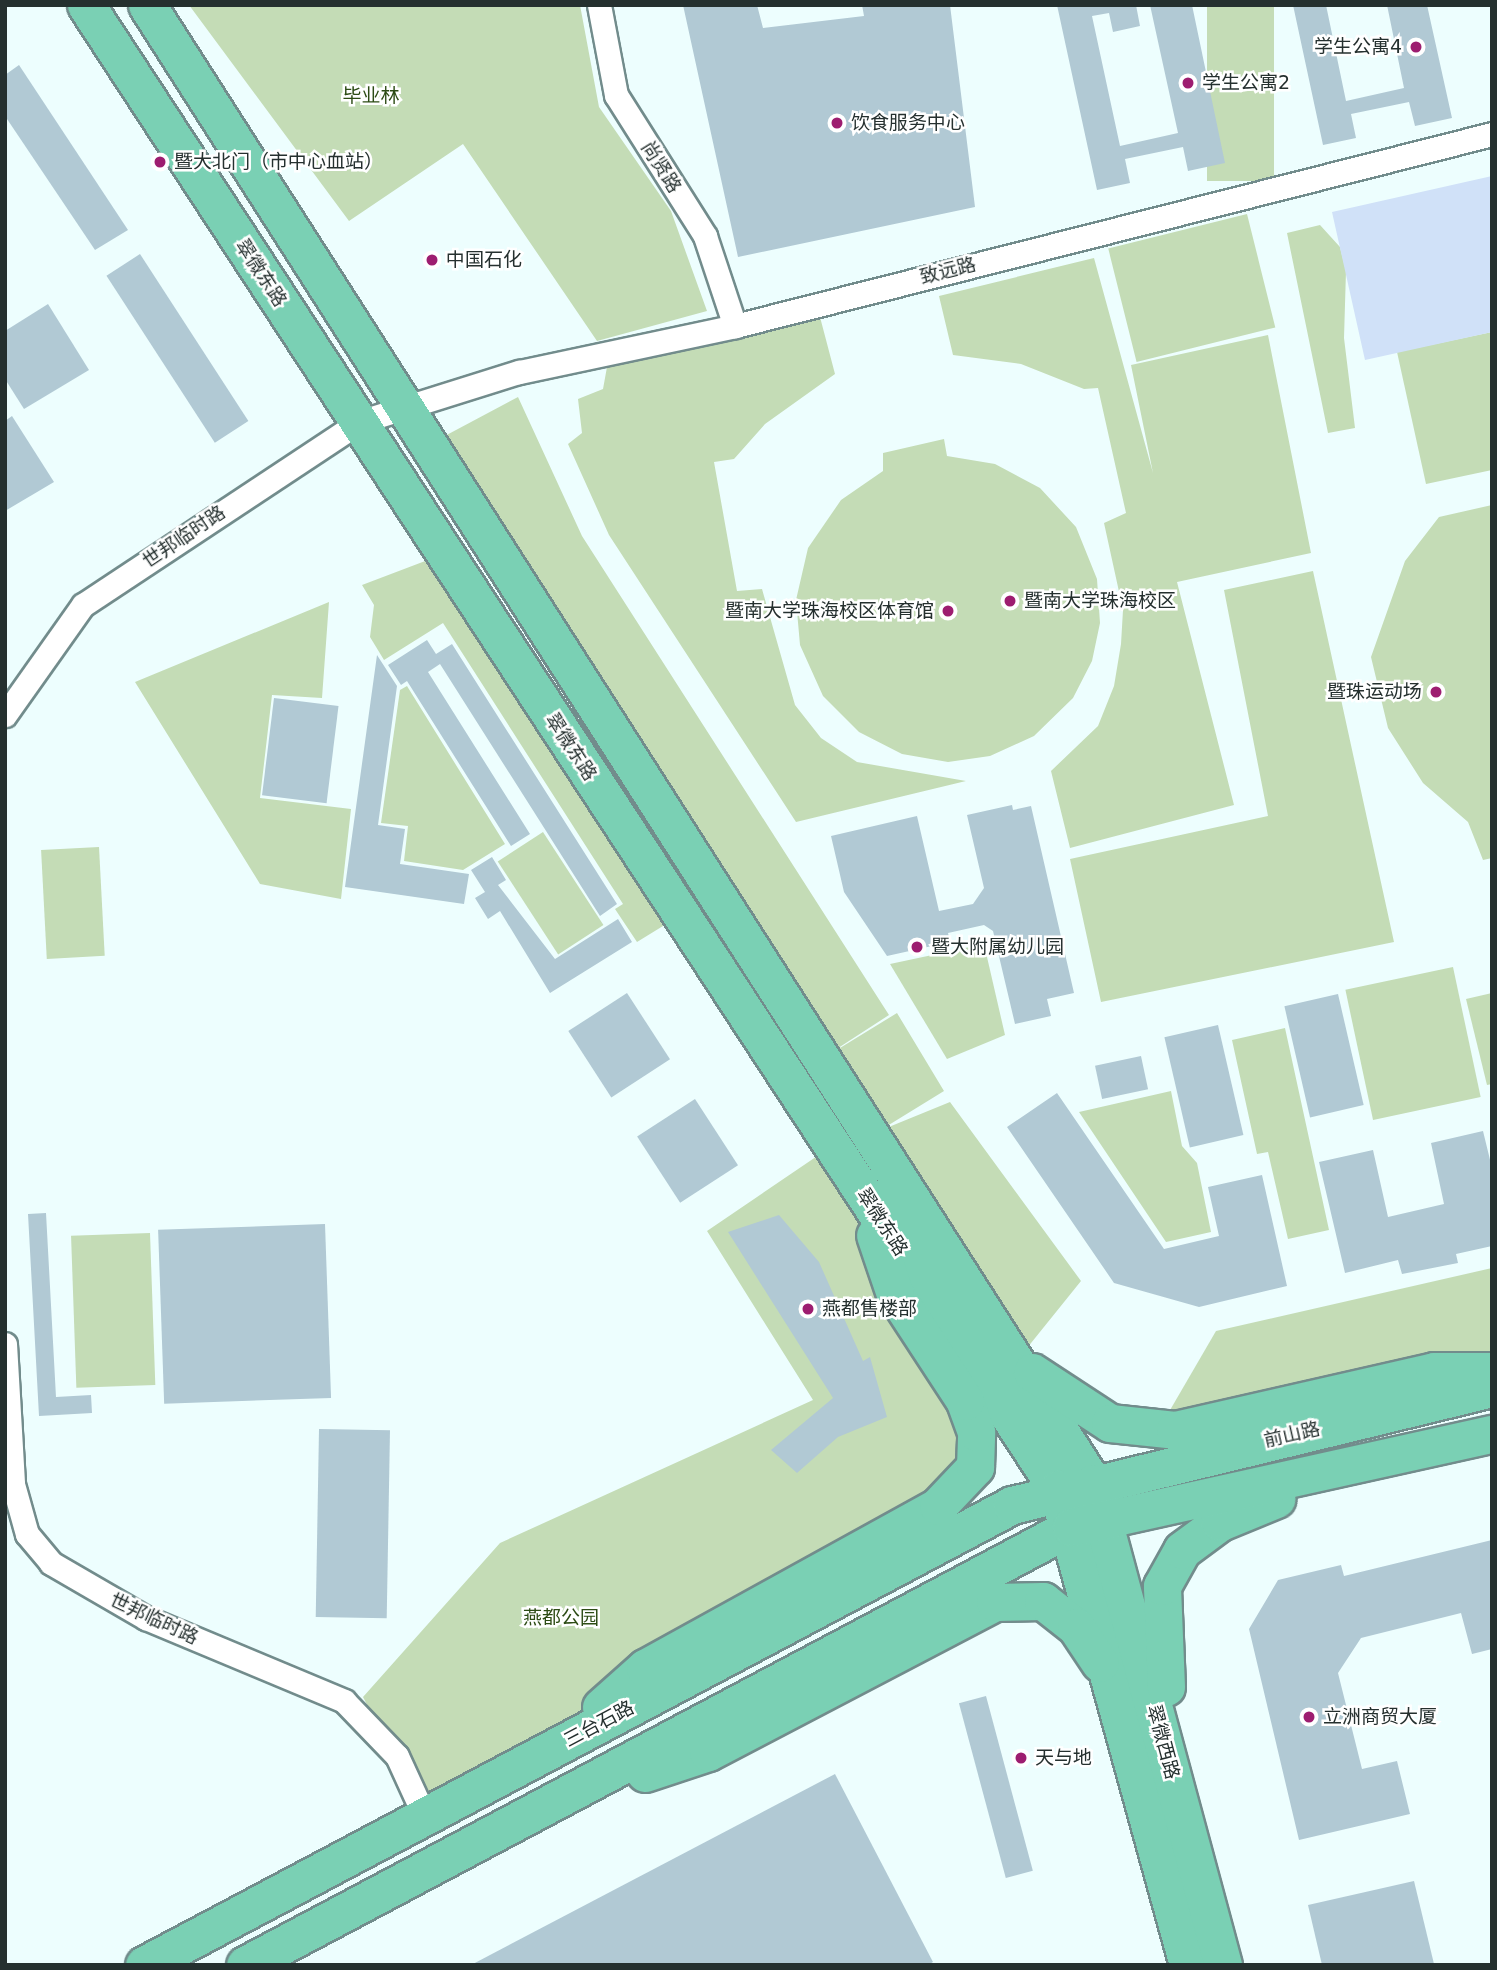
<!DOCTYPE html>
<meta charset="utf-8">
<style>
body{margin:0}
#map{position:relative;width:1497px;height:1970px;overflow:hidden;background:#edfefe;font-family:"DejaVu Sans","Noto Sans SC",sans-serif}
div>[style]{position:absolute}
[style*='--x']{left:calc(var(--x)*1px);top:calc(var(--y)*1px);width:calc(var(--w)*1px);rotate:calc(var(--a)*1deg)}
.green>*{inset:0;background:#c4dcb6;transform-origin:0 0}
.water>*{inset:0;background:#d0e1f8}
.building>*{inset:0;background:#b1c9d4;transform-origin:0 0}
.roads{filter:drop-shadow(2px 0 #728c8c) drop-shadow(-2px 0 #728c8c) drop-shadow(0 2px #728c8c) drop-shadow(0 -2px #728c8c)}
.minor>*{height:23px;margin:-11.5px;padding:0 11.5px;transform-origin:11.5px;border-radius:11.5px;background:#fff}
.primary>*{height:37px;margin:-18.5px;padding:0 18.5px;transform-origin:18.5px;border-radius:18.5px;background:#7ad0b4}
.dots>*{width:19px;height:19px;translate:-50% -50%;box-sizing:border-box;border:4px solid #fff;border-radius:50%}
span{translate:-50% -50%;white-space:nowrap;text-align:center;line-height:1.15;-webkit-text-stroke:5px #fff;paint-order:stroke}
.poi-label{font-size:19px;color:#25302f}
.right{translate:-100% -50%;text-align:right}
.left{translate:0 -50%;text-align:left}
.park-label{font-size:19px;color:#2d4c15}
.street-label{font-size:19px;color:#25302f}
.frame{position:absolute;inset:0;border:7px solid #25302f;pointer-events:none}
</style>
<div id="map">
<div class="green">
<div style="clip-path:polygon(189px 5px,580px 5px,599px 107px,671px 211px,707px 311px,597px 341px,463px 144px,349px 221px)"></div>
<div style="left:1207px;top:5px;width:67px;height:176px"></div>
<div style="left:1247px;top:214px;width:117px;height:143px;rotate:76deg"></div>
<div style="clip-path:polygon(1320px 225px,1340px 247px,1346px 271px,1344px 338px,1355px 428px,1328px 433px,1287px 233px)"></div>
<div style="clip-path:polygon(1094px 258px,1153px 473px,1131px 365px,1268px 335px,1311px 553px,1177px 582px,1234px 805px,1070px 848px,1051px 771px,1098px 726px,1114px 686px,1121px 644px,1123px 610px,1104px 523px,1126px 513px,1098px 388px,1084px 389px,1021px 364px,953px 355px,939px 296px)"></div>
<div style="clip-path:polygon(820px 317px,835px 374px,765px 424px,734px 459px,714px 462px,737px 591px,762px 589px,795px 705px,821px 738px,857px 762px,966px 781px,796px 822px,609px 535px,568px 444px,582px 433px,578px 399px,603px 389px,607px 367px)"></div>
<div style="clip-path:polygon(1492px 332px,1492px 470px,1426px 484px,1397px 352px)"></div>
<div style="clip-path:polygon(518px 397px,582px 536px,889px 1015px,832px 1052px,441px 438px)"></div>
<div style="clip-path:polygon(944px 439px,947px 456px,995px 464px,1040px 488px,1076px 527px,1097px 579px,1100px 623px,1092px 661px,1073px 698px,1034px 736px,990px 756px,948px 762px,902px 754px,859px 732px,823px 696px,800px 645px,796px 600px,808px 548px,841px 500px,883px 471px,883px 453px)"></div>
<div style="clip-path:polygon(1492px 505px,1492px 858px,1483px 860px,1468px 822px,1423px 783px,1388px 728px,1371px 657px,1405px 561px,1439px 517px)"></div>
<div style="clip-path:polygon(441px 555px,676px 918px,637px 942px,615px 909px,623px 904px,443px 623px,384px 660px,370px 637px,374px 605px,362px 585px)"></div>
<div style="clip-path:polygon(1313px 571px,1394px 942px,1101px 1002px,1070px 859px,1268px 816px,1224px 590px)"></div>
<div style="clip-path:polygon(329px 602px,322px 698px,272px 695px,260px 798px,351px 809px,341px 899px,260px 884px,135px 682px)"></div>
<div style="clip-path:polygon(407px 686px,505px 844px,463px 870px,404px 861px,408px 826px,381px 823px,400px 690px)"></div>
<div style="left:543px;top:832px;width:111px;height:54px;rotate:57deg"></div>
<div style="left:99px;top:847px;width:109px;height:58px;rotate:87deg"></div>
<div style="clip-path:polygon(984px 944px,1005px 1035px,947px 1059px,890px 964px)"></div>
<div style="left:1453px;top:967px;width:133px;height:110px;rotate:78deg"></div>
<div style="clip-path:polygon(1492px 993px,1492px 1084px,1487px 1085px,1466px 999px)"></div>
<div style="clip-path:polygon(897px 1013px,944px 1091px,879px 1131px,950px 1102px,1081px 1281px,1023px 1353px,822px 1059px)"></div>
<div style="clip-path:polygon(1285px 1028px,1329px 1230px,1288px 1239px,1268px 1152px,1257px 1154px,1232px 1040px)"></div>
<div style="clip-path:polygon(1171px 1091px,1182px 1146px,1197px 1163px,1211px 1232px,1166px 1242px,1079px 1112px)"></div>
<div style="clip-path:polygon(832px 1146px,964px 1401px,974px 1467px,552px 1749px,424px 1815px,363px 1697px,500px 1543px,813px 1400px,707px 1231px)"></div>
<div style="left:150px;top:1233px;width:152px;height:79px;rotate:88deg"></div>
<div style="clip-path:polygon(1492px 1268px,1492px 1357px,1166px 1417px,1216px 1331px)"></div>
</div>
<div class="water">
<div style="clip-path:polygon(1492px 176px,1492px 332px,1365px 360px,1332px 212px)"></div>
</div>
<div class="building">
<div style="clip-path:polygon(683px 5px,757px 5px,763px 28px,864px 16px,862px 5px,950px 5px,975px 207px,738px 257px)"></div>
<div style="clip-path:polygon(1057px 5px,1136px 5px,1140px 26px,1113px 32px,1109px 13px,1092px 16px,1120px 146px,1178px 133px,1150px 5px,1192px 5px,1225px 163px,1188px 171px,1183px 147px,1125px 159px,1130px 183px,1097px 190px)"></div>
<div style="clip-path:polygon(1293px 5px,1326px 5px,1346px 101px,1404px 88px,1387px 5px,1427px 5px,1452px 118px,1415px 126px,1409px 102px,1351px 114px,1356px 138px,1323px 145px)"></div>
<div style="clip-path:polygon(19px 65px,128px 230px,95px 250px,5px 116px,5px 75px)"></div>
<div style="left:140px;top:254px;width:199px;height:40px;rotate:57deg"></div>
<div style="clip-path:polygon(48px 304px,89px 370px,24px 409px,5px 379px,5px 331px)"></div>
<div style="clip-path:polygon(12px 416px,54px 482px,5px 511px,5px 421px)"></div>
<div style="clip-path:polygon(427px 640px,436px 654px,452px 644px,617px 904px,600px 916px,440px 664px,428px 672px,530px 834px,511px 846px,407px 681px,401px 685px,388px 665px)"></div>
<div style="clip-path:polygon(377px 655px,397px 686px,378px 825px,405px 829px,400px 864px,469px 874px,464px 904px,345px 887px)"></div>
<div style="left:274px;top:698px;width:65px;height:98px;rotate:7deg"></div>
<div style="clip-path:polygon(1012px 805px,1013px 810px,1031px 806px,1074px 993px,1047px 999px,1051px 1016px,1015px 1024px,993px 931px,984px 925px,948px 933px,950px 942px,887px 956px,844px 892px,831px 836px,917px 816px,939px 911px,973px 904px,984px 888px,967px 815px)"></div>
<div style="clip-path:polygon(492px 857px,506px 880px,498px 885px,555px 959px,618px 919px,632px 942px,550px 993px,500px 911px,488px 919px,475px 898px,485px 892px,471px 870px)"></div>
<div style="left:627px;top:993px;width:79px;height:70px;rotate:57deg"></div>
<div style="left:1338px;top:994px;width:114px;height:55px;rotate:77deg"></div>
<div style="left:1218px;top:1025px;width:113px;height:55px;rotate:77deg"></div>
<div style="left:1141px;top:1056px;width:34px;height:47px;rotate:78deg"></div>
<div style="clip-path:polygon(1057px 1093px,1164px 1249px,1219px 1236px,1208px 1187px,1262px 1175px,1287px 1286px,1199px 1307px,1114px 1283px,1007px 1127px)"></div>
<div style="left:695px;top:1099px;width:79px;height:69px;rotate:57deg"></div>
<div style="clip-path:polygon(1483px 1131px,1492px 1168px,1492px 1246px,1456px 1254px,1458px 1263px,1402px 1274px,1398px 1260px,1345px 1273px,1319px 1162px,1373px 1150px,1388px 1217px,1444px 1204px,1431px 1143px)"></div>
<div style="clip-path:polygon(46px 1213px,56px 1397px,91px 1395px,92px 1413px,39px 1416px,28px 1214px)"></div>
<div style="clip-path:polygon(779px 1215px,819px 1262px,863px 1361px,870px 1357px,887px 1417px,838px 1437px,797px 1473px,771px 1450px,833px 1398px,728px 1232px)"></div>
<div style="left:325px;top:1224px;width:174px;height:167px;rotate:88deg"></div>
<div style="left:319px;top:1429px;width:71px;height:188px;rotate:1deg"></div>
<div style="clip-path:polygon(1492px 1540px,1492px 1649px,1472px 1654px,1461px 1613px,1361px 1638px,1338px 1673px,1362px 1769px,1397px 1761px,1410px 1814px,1299px 1840px,1249px 1629px,1278px 1580px,1341px 1565px,1344px 1576px)"></div>
<div style="left:986px;top:1696px;width:181px;height:28px;rotate:75deg"></div>
<div style="clip-path:polygon(835px 1774px,933px 1962px,928px 1965px,471px 1965px)"></div>
<div style="clip-path:polygon(1414px 1881px,1434px 1964px,1322px 1965px,1308px 1905px)"></div>
</div>
<div class="roads">
<div class="minor">
<div style="--x:599;--y:5;--w:92;--a:79.3"></div>
<div style="--x:616;--y:95;--w:167;--a:57.7"></div>
<div style="--x:705;--y:236;--w:95;--a:71.6"></div>
<div style="--x:5;--y:715;--w:135;--a:-54.7"></div>
<div style="--x:83;--y:605;--w:331;--a:-33.5"></div>
<div style="--x:359;--y:422;--w:168;--a:-17.4"></div>
<div style="--x:519;--y:372;--w:221;--a:-12"></div>
<div style="--x:735;--y:326;--w:781;--a:-14.23"></div>
<div style="--x:5;--y:1344;--w:140;--a:86.7"></div>
<div style="--x:13;--y:1484;--w:52;--a:74.4"></div>
<div style="--x:27;--y:1534;--w:38;--a:50"></div>
<div style="--x:51;--y:1563;--w:110;--a:30.1"></div>
<div style="--x:146;--y:1618;--w:215;--a:22.7"></div>
<div style="--x:344;--y:1701;--w:76;--a:46.1"></div>
<div style="--x:397;--y:1756;--w:65;--a:65.4"></div>
</div>
<div class="primary">
<div style="--x:86;--y:5;--w:1773;--a:56.8"></div>
<div style="--x:1057;--y:1489;--w:494;--a:74.6"></div>
<div style="--x:147;--y:5;--w:1755;--a:57.38"></div>
<div style="--x:1093;--y:1483;--w:499;--a:74.9"></div>
<div style="--x:1032;--y:1372;--w:93;--a:33.2"></div>
<div style="--x:1110;--y:1423;--w:65;--a:6.1"></div>
<div style="--x:1175;--y:1430;--w:266;--a:-12.8"></div>
<div style="--x:1434;--y:1371;--w:58;--a:0"></div>
<div style="--x:1166;--y:1687;--w:101;--a:-92.3"></div>
<div style="--x:1162;--y:1586;--w:41;--a:-60.9"></div>
<div style="--x:1182;--y:1550;--w:47;--a:-36.4"></div>
<div style="--x:1220;--y:1522;--w:61;--a:-22.3"></div>
<div style="--x:601;--y:1707;--w:59;--a:-41.6"></div>
<div style="--x:645;--y:1668;--w:335;--a:-28.9"></div>
<div style="--x:938;--y:1506;--w:54;--a:-46.5"></div>
<div style="--x:975;--y:1467;--w:35;--a:-88"></div>
<div style="--x:976;--y:1432;--w:33;--a:-110"></div>
<div style="--x:965;--y:1401;--w:128;--a:-123.2"></div>
<div style="--x:895;--y:1294;--w:62;--a:-108.7"></div>
<div style="--x:645;--y:1773;--w:66;--a:-18.4"></div>
<div style="--x:708;--y:1752;--w:324;--a:-27.6"></div>
<div style="--x:995;--y:1602;--w:48;--a:-1.2"></div>
<div style="--x:1043;--y:1601;--w:42;--a:38.2"></div>
<div style="--x:1076;--y:1627;--w:43;--a:56.3"></div>
<div style="--x:144;--y:1965;--w:982;--a:-27.92"></div>
<div style="--x:1012;--y:1505;--w:494;--a:-13.7"></div>
<div style="--x:245;--y:1965;--w:935;--a:-27.94"></div>
<div style="--x:1071;--y:1527;--w:431;--a:-12.5"></div>
</div>
</div>
<div class="dots">
<div style="left:1416px;top:47px;background:#9d1d70"></div>
<div style="left:1188px;top:83px;background:#9d1d70"></div>
<div style="left:837px;top:123px;background:#9d1d70"></div>
<div style="left:160px;top:162px;background:#9d1d70"></div>
<div style="left:432px;top:260px;background:#9d1d70"></div>
<div style="left:1010px;top:601px;background:#9d1d70"></div>
<div style="left:948px;top:611px;background:#9d1d70"></div>
<div style="left:1436px;top:692px;background:#9d1d70"></div>
<div style="left:917px;top:947px;background:#9d1d70"></div>
<div style="left:808px;top:1309px;background:#9d1d70"></div>
<div style="left:1309px;top:1717px;background:#9d1d70"></div>
<div style="left:1021px;top:1758px;background:#9d1d70"></div>
</div>
<div class="poi-label">
<span class="right" style="left:1402px;top:47px">学生公寓4</span>
<span class="left" style="left:1202px;top:83px">学生公寓2</span>
<span class="left" style="left:851px;top:123px">饮食服务中心</span>
<span class="left" style="left:174px;top:162px">暨大北门（市中心血站）</span>
<span class="left" style="left:446px;top:260px">中国石化</span>
<span class="left" style="left:1024px;top:601px">暨南大学珠海校区</span>
<span class="right" style="left:934px;top:611px">暨南大学珠海校区体育馆</span>
<span class="right" style="left:1422px;top:692px">暨珠运动场</span>
<span class="left" style="left:931px;top:947px">暨大附属幼儿园</span>
<span class="left" style="left:822px;top:1309px">燕都售楼部</span>
<span class="left" style="left:1323px;top:1717px">立洲商贸大厦</span>
<span class="left" style="left:1035px;top:1758px">天与地</span>
</div>
<div class="park-label">
<span style="left:371px;top:96px">毕业林</span>
<span style="left:561px;top:1618px">燕都公园</span>
</div>
<div class="street-label">
<span style="left:661px;top:167px;rotate:58deg">尚贤路</span>
<span style="left:948px;top:271px;rotate:-14deg">致远路</span>
<span style="left:261px;top:273px;rotate:57deg">翠微东路</span>
<span style="left:184px;top:537px;rotate:-34deg">世邦临时路</span>
<span style="left:571px;top:747px;rotate:57deg">翠微东路</span>
<span style="left:882px;top:1222px;rotate:57deg">翠微东路</span>
<span style="left:1292px;top:1435px;rotate:-13deg">前山路</span>
<span style="left:154px;top:1619px;rotate:25deg">世邦临时路</span>
<span style="left:599px;top:1724px;rotate:-28deg">三台石路</span>
<span style="left:1163px;top:1742px;rotate:75deg">翠微西路</span>
</div>
<div class="frame"></div>
</div>
